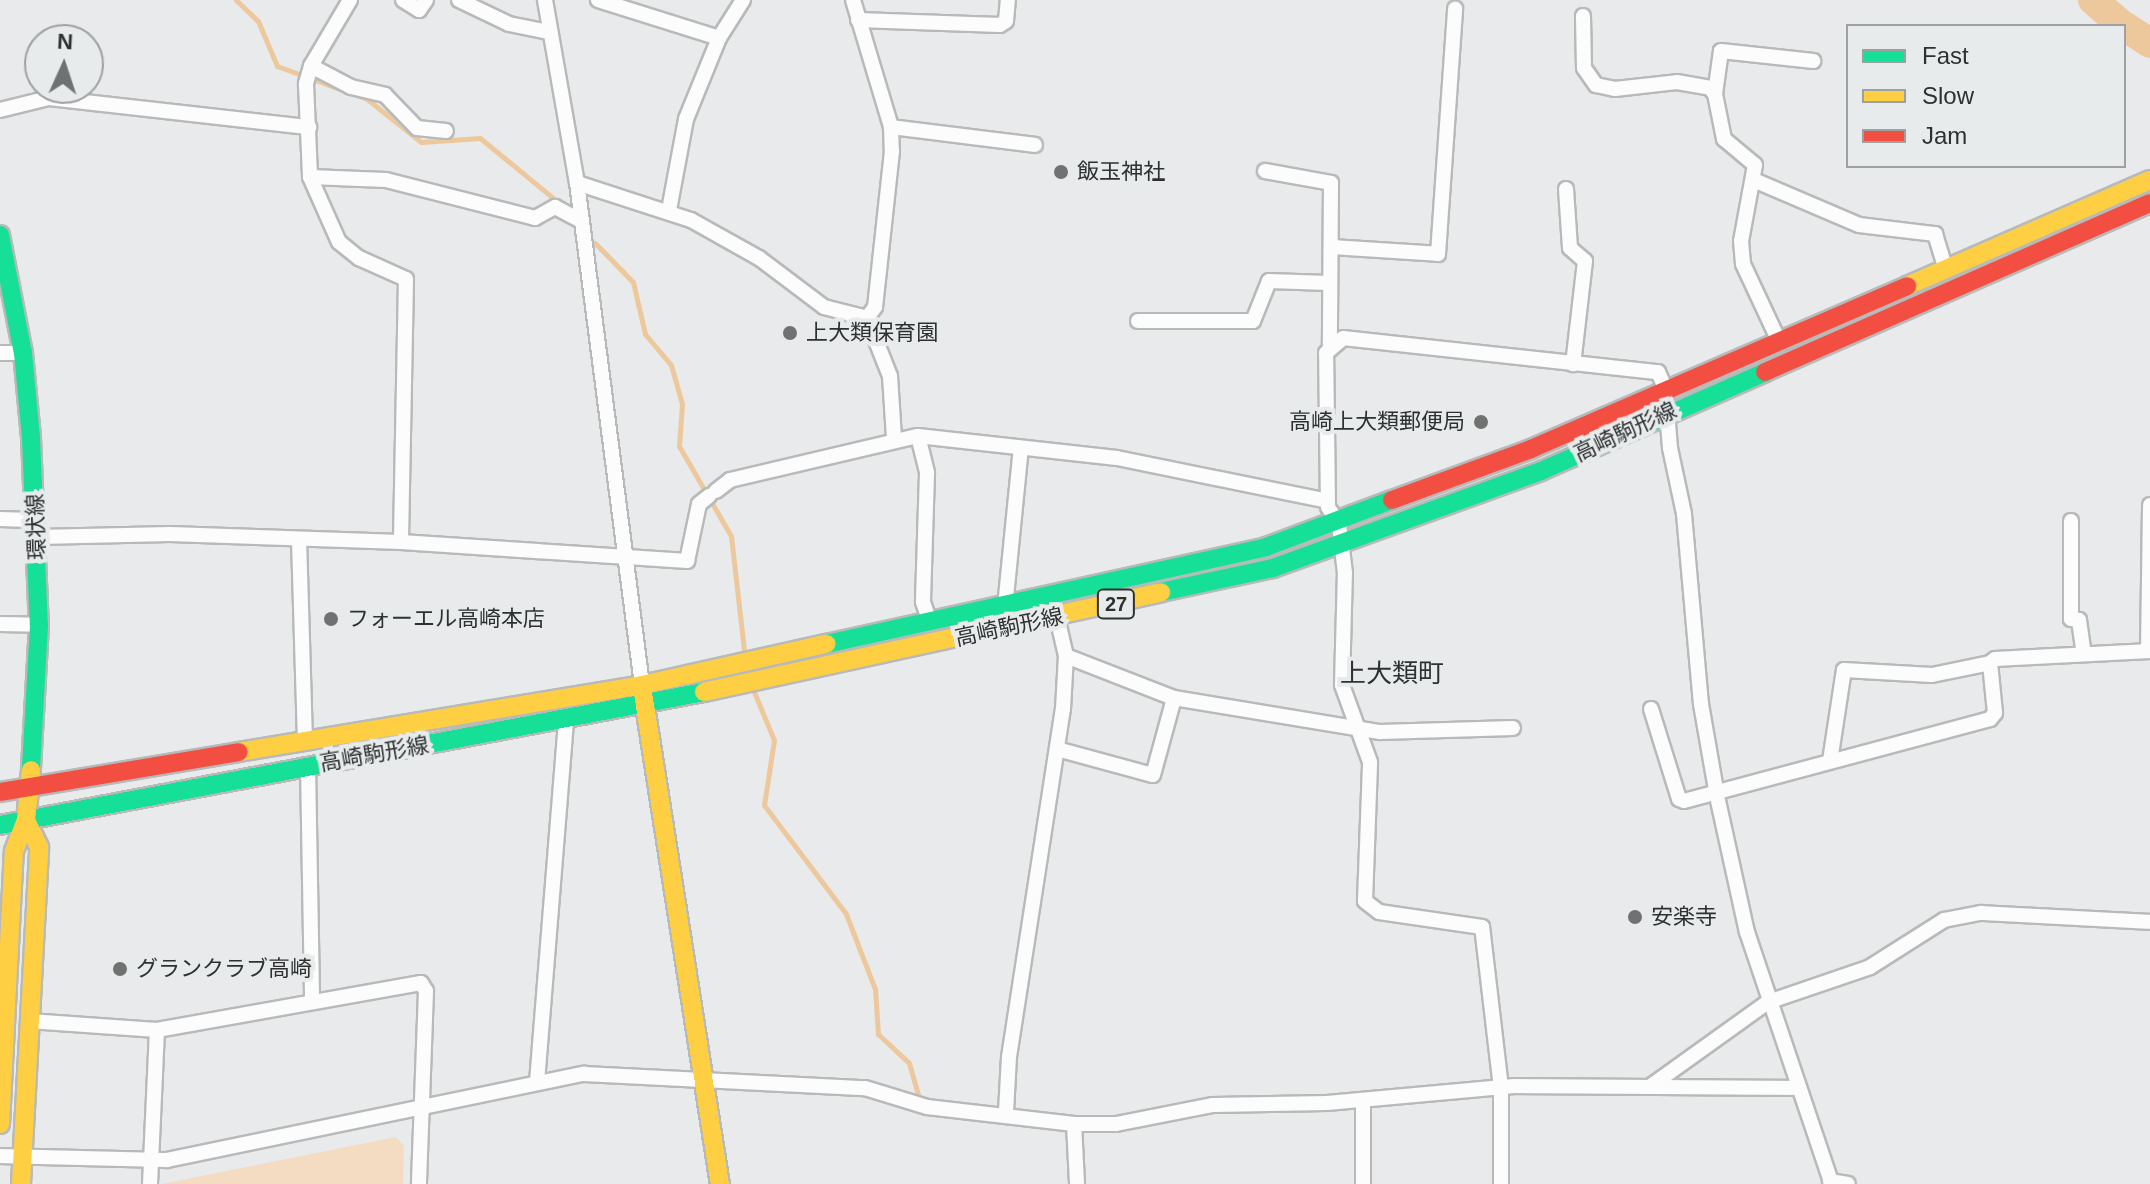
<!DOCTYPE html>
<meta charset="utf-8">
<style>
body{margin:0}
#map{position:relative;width:2150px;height:1184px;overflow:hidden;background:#e8eaeb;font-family:Arial,"Noto Sans JP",sans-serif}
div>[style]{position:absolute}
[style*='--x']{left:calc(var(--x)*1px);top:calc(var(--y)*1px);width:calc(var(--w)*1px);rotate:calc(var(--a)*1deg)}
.green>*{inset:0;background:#f4dcc2}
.stream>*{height:5px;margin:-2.5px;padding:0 2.5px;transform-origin:2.5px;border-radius:2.5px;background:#eec89d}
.river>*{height:30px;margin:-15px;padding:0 15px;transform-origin:15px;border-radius:15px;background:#eec89d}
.roads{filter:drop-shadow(2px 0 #b8baba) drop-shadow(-2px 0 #b8baba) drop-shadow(0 2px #b8baba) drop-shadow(0 -2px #b8baba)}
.street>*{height:14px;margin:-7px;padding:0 7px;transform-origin:7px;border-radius:7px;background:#fcfcfc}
.fast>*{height:18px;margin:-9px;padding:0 9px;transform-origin:9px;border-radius:9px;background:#16e098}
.slow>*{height:18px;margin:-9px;padding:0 9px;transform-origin:9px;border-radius:9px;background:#ffcf43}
.jam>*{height:18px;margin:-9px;padding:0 9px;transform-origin:9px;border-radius:9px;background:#f24e42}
.dots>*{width:22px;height:22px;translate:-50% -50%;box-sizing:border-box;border:4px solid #e7ebec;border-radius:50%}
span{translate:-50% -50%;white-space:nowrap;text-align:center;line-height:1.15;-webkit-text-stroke:8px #e7ebec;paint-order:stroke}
.shield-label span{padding:2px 6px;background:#e7ebec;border:2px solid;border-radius:6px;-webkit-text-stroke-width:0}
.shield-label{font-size:20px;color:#2f3030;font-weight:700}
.poi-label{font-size:22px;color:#2f3030}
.left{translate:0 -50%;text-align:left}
.right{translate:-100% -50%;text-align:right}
.street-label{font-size:22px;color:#2f3030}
.quarter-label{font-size:26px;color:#2f3030}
.legend{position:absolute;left:1846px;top:24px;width:280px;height:144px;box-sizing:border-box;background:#e7ebec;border:2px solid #9da0a1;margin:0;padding:10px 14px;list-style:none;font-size:24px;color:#2f3030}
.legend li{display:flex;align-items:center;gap:16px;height:40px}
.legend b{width:40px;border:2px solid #9da0a1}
.north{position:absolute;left:24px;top:24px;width:80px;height:80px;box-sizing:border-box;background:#e7ebec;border:2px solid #9da0a1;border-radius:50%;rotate:3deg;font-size:22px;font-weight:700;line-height:32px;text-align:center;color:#2f3030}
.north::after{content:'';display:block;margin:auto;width:28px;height:36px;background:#707171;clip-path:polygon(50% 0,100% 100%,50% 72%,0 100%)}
</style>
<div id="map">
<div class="green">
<div style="clip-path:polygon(396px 1137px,404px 1146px,403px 1184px,162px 1184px)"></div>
</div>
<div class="stream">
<div style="--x:236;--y:0;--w:30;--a:44"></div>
<div style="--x:258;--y:21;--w:49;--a:67.1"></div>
<div style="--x:277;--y:66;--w:96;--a:20.1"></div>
<div style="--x:367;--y:99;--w:69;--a:38.5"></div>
<div style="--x:421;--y:142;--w:59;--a:-3.9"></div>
<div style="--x:480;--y:138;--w:94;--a:39.4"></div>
<div style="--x:595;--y:243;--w:54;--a:45.7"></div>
<div style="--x:633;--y:282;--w:53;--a:77"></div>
<div style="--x:645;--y:334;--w:40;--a:50"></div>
<div style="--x:671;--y:365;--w:41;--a:74.2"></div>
<div style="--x:682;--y:404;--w:42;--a:94.1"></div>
<div style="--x:679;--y:446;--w:104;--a:60"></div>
<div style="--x:731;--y:536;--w:123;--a:83.5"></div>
<div style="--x:752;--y:687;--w:57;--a:67.5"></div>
<div style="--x:774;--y:740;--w:66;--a:98.7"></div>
<div style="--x:764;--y:805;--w:136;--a:53"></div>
<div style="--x:846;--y:914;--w:80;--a:68.9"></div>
<div style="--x:875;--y:989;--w:45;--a:86.2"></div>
<div style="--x:878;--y:1034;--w:42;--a:43.1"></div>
<div style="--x:909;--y:1063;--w:33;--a:74"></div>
</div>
<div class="river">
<div style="--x:2093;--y:0;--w:40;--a:41"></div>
<div style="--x:2124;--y:26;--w:31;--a:33"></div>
</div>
<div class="roads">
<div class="street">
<div style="--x:350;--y:0;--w:77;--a:120.6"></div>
<div style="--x:311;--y:66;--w:19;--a:106"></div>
<div style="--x:306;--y:84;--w:93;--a:87.5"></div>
<div style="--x:310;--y:177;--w:71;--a:66"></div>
<div style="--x:339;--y:242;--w:26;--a:39"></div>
<div style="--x:359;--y:258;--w:51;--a:24.1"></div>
<div style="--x:406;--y:279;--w:263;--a:91.1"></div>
<div style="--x:403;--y:0;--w:19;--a:32"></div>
<div style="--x:419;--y:10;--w:12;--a:-55"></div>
<div style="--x:459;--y:0;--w:55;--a:25.6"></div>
<div style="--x:509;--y:24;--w:41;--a:11.3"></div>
<div style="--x:545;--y:0;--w:186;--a:80.1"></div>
<div style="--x:577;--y:183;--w:506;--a:82.62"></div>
<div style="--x:598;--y:0;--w:127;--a:17.4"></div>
<div style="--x:853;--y:0;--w:133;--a:73.3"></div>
<div style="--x:891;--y:127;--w:24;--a:88"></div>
<div style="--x:892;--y:151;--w:157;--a:96.2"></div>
<div style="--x:875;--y:307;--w:14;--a:126"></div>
<div style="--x:1583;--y:16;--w:52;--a:88.9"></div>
<div style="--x:1584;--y:68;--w:21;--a:55"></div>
<div style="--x:1596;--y:85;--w:19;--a:12"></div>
<div style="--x:1615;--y:89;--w:62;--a:-6.4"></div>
<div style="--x:1677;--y:82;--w:34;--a:10"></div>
<div style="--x:1710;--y:88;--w:8;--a:50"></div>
<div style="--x:1715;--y:94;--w:46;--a:78.7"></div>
<div style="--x:1724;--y:139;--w:40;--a:40"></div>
<div style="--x:1755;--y:165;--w:77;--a:100.4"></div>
<div style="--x:1741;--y:241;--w:23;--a:85"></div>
<div style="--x:1743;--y:264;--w:83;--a:65"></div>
<div style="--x:858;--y:20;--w:142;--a:2"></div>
<div style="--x:1000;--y:25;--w:7;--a:-34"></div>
<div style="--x:1006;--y:21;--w:21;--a:-85"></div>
<div style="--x:311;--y:66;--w:45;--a:27.7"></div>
<div style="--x:351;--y:87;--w:35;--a:13"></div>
<div style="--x:385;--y:95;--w:46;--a:45.9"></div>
<div style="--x:417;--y:128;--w:29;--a:6"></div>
<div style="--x:1715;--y:94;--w:43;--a:-82.1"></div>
<div style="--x:1721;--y:51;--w:93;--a:6.2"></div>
<div style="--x:0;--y:110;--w:50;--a:-13.8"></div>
<div style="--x:49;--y:98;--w:262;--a:6.4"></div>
<div style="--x:891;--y:127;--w:145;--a:7.1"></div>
<div style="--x:1265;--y:171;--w:67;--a:10.3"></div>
<div style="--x:1331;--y:183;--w:162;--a:90.4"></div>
<div style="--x:310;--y:177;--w:76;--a:2.3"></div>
<div style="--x:386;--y:180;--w:154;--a:14.3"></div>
<div style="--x:535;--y:218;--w:23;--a:-29"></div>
<div style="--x:555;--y:207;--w:30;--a:28"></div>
<div style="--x:1756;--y:181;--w:112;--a:23.1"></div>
<div style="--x:1859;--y:225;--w:77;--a:6.8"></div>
<div style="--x:1935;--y:234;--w:34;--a:73"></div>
<div style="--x:577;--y:183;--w:120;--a:18"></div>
<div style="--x:691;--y:220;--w:78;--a:29.2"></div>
<div style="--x:759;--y:258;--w:81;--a:37"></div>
<div style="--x:824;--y:307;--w:44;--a:14.3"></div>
<div style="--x:1566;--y:189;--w:59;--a:86.1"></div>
<div style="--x:1570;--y:248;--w:20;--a:41"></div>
<div style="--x:1585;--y:261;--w:104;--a:96.6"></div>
<div style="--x:669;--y:210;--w:93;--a:-79.4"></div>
<div style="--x:686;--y:119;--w:87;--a:-67.8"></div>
<div style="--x:719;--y:38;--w:45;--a:-57.7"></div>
<div style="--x:1331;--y:247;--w:107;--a:3.7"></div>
<div style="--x:1438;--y:254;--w:246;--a:-86"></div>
<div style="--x:867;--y:318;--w:62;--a:68.4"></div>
<div style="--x:890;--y:376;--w:62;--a:86.3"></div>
<div style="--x:1138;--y:321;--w:115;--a:0"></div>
<div style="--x:1253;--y:321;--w:43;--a:-68.2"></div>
<div style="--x:1269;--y:281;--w:60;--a:1.9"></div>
<div style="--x:0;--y:353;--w:23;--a:0"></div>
<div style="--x:918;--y:436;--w:38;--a:76"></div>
<div style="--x:927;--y:473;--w:129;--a:91.8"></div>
<div style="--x:923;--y:602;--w:21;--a:71"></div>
<div style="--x:716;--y:491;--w:18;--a:-38"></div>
<div style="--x:730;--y:480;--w:193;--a:-13.2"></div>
<div style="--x:918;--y:436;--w:200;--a:6.3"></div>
<div style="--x:1117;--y:458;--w:215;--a:11.5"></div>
<div style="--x:0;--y:519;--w:37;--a:2"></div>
<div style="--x:2071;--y:521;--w:98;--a:90"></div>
<div style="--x:2071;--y:619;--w:8;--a:7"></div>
<div style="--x:2079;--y:620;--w:34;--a:82"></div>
<div style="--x:38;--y:537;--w:132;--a:-1.3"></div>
<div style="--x:170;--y:534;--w:231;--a:2"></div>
<div style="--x:401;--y:542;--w:287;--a:3.8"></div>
<div style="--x:687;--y:561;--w:58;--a:-78.1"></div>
<div style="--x:699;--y:504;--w:13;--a:-39"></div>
<div style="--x:299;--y:539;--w:200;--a:88.3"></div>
<div style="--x:1005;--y:607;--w:160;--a:-84.3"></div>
<div style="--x:0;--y:624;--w:39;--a:1"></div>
<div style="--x:2148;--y:651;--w:146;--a:-89.2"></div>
<div style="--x:1066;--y:656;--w:116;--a:21.3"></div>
<div style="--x:1651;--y:709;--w:94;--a:72.7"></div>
<div style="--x:1679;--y:799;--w:5;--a:22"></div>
<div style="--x:1684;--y:801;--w:317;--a:-15"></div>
<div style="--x:1990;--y:719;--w:8;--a:-50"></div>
<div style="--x:1995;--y:713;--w:50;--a:-95.7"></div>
<div style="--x:1990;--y:663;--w:6;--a:-39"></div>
<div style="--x:1995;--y:659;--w:155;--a:-3"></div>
<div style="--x:1057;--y:749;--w:99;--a:15.2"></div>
<div style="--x:1153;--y:775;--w:80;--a:-74.7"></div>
<div style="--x:1174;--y:698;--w:209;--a:9.4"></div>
<div style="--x:1380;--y:732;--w:133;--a:-1.7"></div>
<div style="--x:1830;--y:761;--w:92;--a:-81.3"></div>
<div style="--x:1844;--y:670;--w:88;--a:3.3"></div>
<div style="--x:1932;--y:675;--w:59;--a:-11.7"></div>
<div style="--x:308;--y:766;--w:233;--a:89"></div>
<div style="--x:29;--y:1021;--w:128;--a:4"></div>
<div style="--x:157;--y:1030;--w:268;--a:-10.1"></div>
<div style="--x:421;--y:983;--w:9;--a:58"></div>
<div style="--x:426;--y:991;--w:193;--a:92.1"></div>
<div style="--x:537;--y:1082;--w:364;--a:-85.4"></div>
<div style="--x:1652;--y:1085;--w:143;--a:-35.6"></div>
<div style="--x:1768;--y:1002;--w:108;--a:-18.9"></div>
<div style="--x:1870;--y:967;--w:88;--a:-32.4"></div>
<div style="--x:1944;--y:920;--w:38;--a:-11"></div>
<div style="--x:1981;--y:913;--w:169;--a:3"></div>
<div style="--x:1006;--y:1112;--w:55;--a:-86.9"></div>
<div style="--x:1009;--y:1057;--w:352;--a:-81.2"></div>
<div style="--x:1063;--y:709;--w:53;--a:-86.8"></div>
<div style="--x:1066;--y:656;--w:40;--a:-103"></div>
<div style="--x:1074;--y:1124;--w:60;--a:87.1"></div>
<div style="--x:0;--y:1156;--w:167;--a:1.4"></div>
<div style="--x:167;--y:1160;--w:426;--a:-11.7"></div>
<div style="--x:584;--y:1074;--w:281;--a:2.9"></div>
<div style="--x:865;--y:1088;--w:65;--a:17"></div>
<div style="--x:927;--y:1107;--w:148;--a:6.6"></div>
<div style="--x:1074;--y:1124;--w:42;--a:0"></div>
<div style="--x:1116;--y:1124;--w:99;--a:-11.1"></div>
<div style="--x:1213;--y:1105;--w:114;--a:-1"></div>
<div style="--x:1327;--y:1103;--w:188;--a:-5.2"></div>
<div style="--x:1514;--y:1086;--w:284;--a:0.4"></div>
<div style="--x:1830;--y:1181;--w:18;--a:9"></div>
<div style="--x:150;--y:1184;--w:154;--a:-87.4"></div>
<div style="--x:1363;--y:1184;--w:84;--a:-90"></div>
<div style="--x:1501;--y:1184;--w:96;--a:-90"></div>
<div style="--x:1501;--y:1088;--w:162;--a:-96.7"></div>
<div style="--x:1482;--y:927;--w:104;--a:-171.7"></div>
<div style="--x:1379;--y:912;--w:18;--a:-142"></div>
<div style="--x:1365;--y:901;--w:139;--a:-87.9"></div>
<div style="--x:1370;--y:762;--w:82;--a:-110"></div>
<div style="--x:1342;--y:685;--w:112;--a:-88.5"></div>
<div style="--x:1345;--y:573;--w:49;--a:-97"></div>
<div style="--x:1339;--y:524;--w:20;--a:-123"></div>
<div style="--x:1328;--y:507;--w:154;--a:-90.7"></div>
<div style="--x:1326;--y:353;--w:23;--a:-41"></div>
<div style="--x:1343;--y:338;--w:317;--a:6.2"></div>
<div style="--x:1658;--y:372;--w:17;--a:66"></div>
<div style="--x:1665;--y:388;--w:60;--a:85.2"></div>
<div style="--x:1670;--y:448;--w:67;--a:78"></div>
<div style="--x:1684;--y:514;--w:191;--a:84.9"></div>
<div style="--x:1701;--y:704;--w:93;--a:80.1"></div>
<div style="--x:1717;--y:796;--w:139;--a:77.6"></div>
<div style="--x:1747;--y:932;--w:266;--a:71.4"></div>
</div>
<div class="fast">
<div style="--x:0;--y:235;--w:120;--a:79"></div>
<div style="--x:23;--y:353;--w:85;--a:84.6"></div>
<div style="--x:31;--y:438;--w:187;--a:87.6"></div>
<div style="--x:39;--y:625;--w:145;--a:93.2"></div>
<div style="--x:1161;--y:592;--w:115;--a:-12.1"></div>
<div style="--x:1273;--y:568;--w:285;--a:-19.9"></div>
<div style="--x:1541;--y:471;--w:245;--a:-23.8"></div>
<div style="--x:826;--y:644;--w:451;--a:-12.4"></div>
<div style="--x:1266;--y:547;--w:134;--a:-20.5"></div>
<div style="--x:0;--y:825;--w:716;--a:-10.7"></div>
</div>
<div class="slow">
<div style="--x:1907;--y:286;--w:265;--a:-23.6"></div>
<div style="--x:704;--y:692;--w:468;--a:-12.3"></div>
<div style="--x:643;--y:693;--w:497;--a:81.1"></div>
<div style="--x:239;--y:752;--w:409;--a:-9.4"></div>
<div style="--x:642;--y:685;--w:189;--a:-12.6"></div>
<div style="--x:0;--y:1124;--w:273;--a:-87.1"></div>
<div style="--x:14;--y:851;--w:33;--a:-69"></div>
<div style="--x:26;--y:820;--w:50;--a:-84.3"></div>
<div style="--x:21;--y:1184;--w:337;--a:-86.9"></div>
<div style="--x:39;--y:847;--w:30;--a:-116"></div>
</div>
<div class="jam">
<div style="--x:1765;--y:372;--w:420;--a:-23.7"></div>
<div style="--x:1392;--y:500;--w:148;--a:-20.1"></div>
<div style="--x:1531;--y:449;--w:410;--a:-23.4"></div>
<div style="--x:0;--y:792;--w:242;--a:-9.5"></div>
</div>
</div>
<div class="dots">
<div style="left:1061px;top:172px;background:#707171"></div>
<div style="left:790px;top:333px;background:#707171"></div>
<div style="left:1481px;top:422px;background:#707171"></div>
<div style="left:331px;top:619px;background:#707171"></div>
<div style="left:1635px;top:917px;background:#707171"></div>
<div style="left:120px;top:969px;background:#707171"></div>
</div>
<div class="shield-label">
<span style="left:1116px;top:604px">27</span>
</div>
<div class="poi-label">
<span class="left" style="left:1077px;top:172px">飯玉神社</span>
<span class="left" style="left:806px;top:333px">上大類保育園</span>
<span class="right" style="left:1465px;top:422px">高崎上大類郵便局</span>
<span class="left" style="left:347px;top:619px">フォーエル高崎本店</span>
<span class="left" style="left:1651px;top:917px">安楽寺</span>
<span class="left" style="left:136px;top:969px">グランクラブ高崎</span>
</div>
<div class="street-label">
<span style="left:1625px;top:432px;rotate:-25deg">高崎駒形線</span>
<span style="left:36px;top:527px;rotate:-92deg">環状線</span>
<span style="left:1009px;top:627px;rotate:-12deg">高崎駒形線</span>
<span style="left:374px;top:754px;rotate:-10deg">高崎駒形線</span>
</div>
<div class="quarter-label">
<span style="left:1392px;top:674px">上大類町</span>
</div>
<ul class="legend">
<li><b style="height:10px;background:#16e098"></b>Fast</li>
<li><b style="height:10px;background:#ffcf43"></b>Slow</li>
<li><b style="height:10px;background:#f24e42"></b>Jam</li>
</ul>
<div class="north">N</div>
</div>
